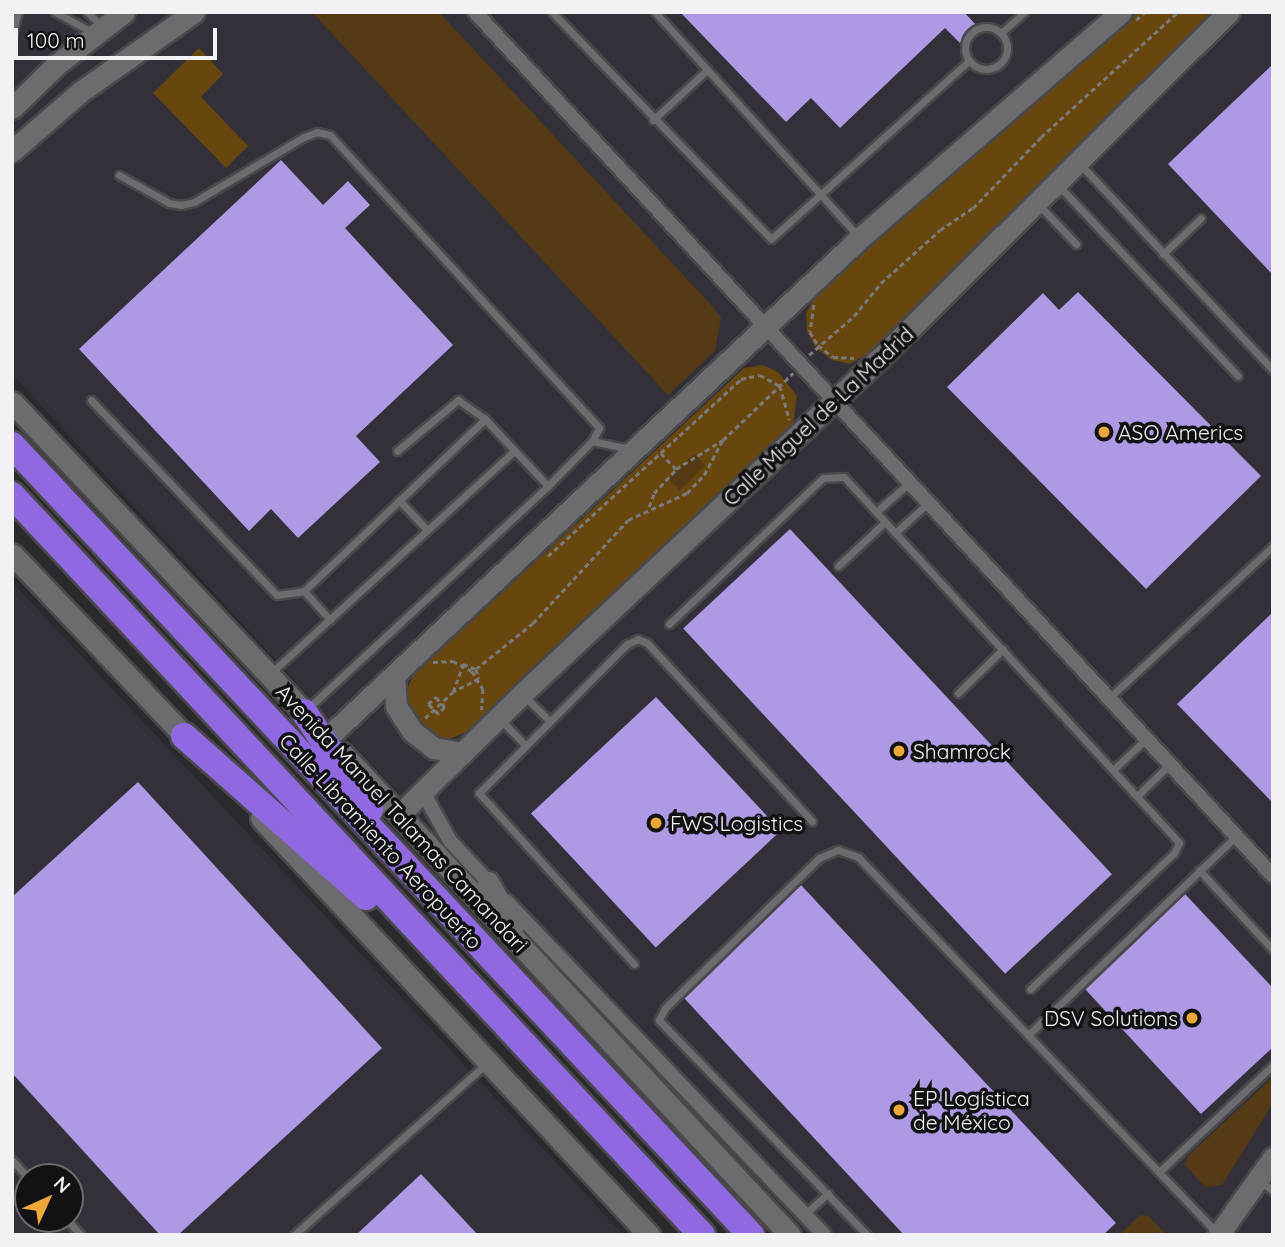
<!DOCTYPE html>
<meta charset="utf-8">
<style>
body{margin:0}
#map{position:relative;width:1285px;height:1247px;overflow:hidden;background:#2a292d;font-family:Quicksand,sans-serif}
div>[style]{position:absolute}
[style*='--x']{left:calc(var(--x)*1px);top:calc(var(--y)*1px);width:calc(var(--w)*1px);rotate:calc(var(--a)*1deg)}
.built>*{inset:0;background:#33303a}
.green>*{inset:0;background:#68470f}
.water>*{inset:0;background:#543b15;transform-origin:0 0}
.building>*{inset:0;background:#ae9ae4;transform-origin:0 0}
.path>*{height:2.5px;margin-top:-1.25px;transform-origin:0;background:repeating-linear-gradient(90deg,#7a7a7d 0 5px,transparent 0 8.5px)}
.roads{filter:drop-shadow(2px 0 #49484b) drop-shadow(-2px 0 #49484b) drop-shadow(0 2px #49484b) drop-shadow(0 -2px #49484b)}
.lane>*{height:7px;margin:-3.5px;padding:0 3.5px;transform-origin:3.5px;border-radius:3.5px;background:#6c6b6f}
.lane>.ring{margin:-3.5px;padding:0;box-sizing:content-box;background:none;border:7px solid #6c6b6f;border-radius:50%}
.street>*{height:14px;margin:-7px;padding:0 7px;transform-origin:7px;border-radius:7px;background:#6c6b6f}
.secondary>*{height:21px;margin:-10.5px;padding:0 10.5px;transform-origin:10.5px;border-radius:10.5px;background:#6c6b6f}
.highway>*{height:26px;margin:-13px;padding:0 13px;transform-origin:13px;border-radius:13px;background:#9069e0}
.dots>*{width:19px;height:19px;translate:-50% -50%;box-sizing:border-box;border:4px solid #121214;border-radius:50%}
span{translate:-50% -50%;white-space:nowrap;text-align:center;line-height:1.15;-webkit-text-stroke:7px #121214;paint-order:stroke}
.street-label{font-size:21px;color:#f2f2f4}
.poi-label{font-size:21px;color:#f2f2f4}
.left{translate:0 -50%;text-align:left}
.right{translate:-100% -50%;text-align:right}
.frame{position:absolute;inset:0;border:14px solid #f2f2f4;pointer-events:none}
.north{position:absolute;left:14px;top:1163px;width:70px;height:70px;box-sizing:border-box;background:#121214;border:2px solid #6c6c6e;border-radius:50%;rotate:45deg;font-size:19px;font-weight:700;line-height:28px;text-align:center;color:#f2f2f4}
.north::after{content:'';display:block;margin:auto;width:24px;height:32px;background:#eca93a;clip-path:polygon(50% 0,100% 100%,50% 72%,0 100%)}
.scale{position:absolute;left:14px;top:28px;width:203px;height:32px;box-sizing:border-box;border:4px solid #f2f2f4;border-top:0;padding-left:9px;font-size:21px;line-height:24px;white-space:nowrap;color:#f2f2f4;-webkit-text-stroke:5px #121214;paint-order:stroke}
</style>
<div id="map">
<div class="built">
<div style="clip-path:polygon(12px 12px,1273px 12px,1273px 1235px,806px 1235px,12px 374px)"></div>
<div style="clip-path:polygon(evenodd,12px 582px,491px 1093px,624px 1235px,12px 1235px,12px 582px,28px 1177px,70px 1177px,70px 1219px,28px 1219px,28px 1177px)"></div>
</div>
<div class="green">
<div style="clip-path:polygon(1138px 12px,1210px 12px,1064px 165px,872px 351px,850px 364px,832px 360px,816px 348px,807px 332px,806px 313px,818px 293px,937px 182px)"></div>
<div style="clip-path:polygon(199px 48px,223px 74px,201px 97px,248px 146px,226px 168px,153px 93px)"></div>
<div style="clip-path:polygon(763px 365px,778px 372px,797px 396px,793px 425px,470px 731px,448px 739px,426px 735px,406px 709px,405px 694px,413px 676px,744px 368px)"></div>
</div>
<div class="water">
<div style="clip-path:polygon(312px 12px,439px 12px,712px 306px,721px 318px,715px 351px,668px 395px)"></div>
<div style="left:694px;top:454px;width:16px;height:36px;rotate:45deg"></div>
<div style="clip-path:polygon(1273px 1077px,1273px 1103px,1222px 1185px,1205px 1187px,1185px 1165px,1188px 1156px)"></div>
<div style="clip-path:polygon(1140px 1215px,1148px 1216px,1167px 1235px,1119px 1235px)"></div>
</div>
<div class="building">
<div style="clip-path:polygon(680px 12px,964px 12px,977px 26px,960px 43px,945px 28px,840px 128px,811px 98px,786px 122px)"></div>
<div style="clip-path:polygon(1273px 64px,1273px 275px,1168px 164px)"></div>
<div style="clip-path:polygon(281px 160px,323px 205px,348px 181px,370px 205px,345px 228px,453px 345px,356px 436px,380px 462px,298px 538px,271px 509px,249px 531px,79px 349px)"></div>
<div style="clip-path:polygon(1078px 292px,1261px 476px,1146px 589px,947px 387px,1043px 293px,1059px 310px)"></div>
<div style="left:790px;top:529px;width:472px;height:146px;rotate:47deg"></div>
<div style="clip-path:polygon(1273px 612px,1273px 803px,1177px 704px)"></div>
<div style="left:656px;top:697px;width:183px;height:171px;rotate:47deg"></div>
<div style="clip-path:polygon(138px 782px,382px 1048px,178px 1235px,160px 1235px,12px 1073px,12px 897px)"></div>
<div style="clip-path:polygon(801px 885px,1116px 1223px,1103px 1235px,904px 1235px,684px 998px)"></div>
<div style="clip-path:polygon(1185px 894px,1273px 988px,1273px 1047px,1201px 1114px,1085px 989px)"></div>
<div style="clip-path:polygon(421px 1174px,478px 1235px,356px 1235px)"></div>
</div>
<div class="path">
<div style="--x:1136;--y:20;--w:12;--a:-42"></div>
<div style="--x:814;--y:305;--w:27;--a:98"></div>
<div style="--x:810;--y:332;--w:15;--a:58"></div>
<div style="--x:818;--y:345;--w:19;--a:39"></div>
<div style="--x:833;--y:357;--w:21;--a:3"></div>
<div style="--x:809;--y:355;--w:60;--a:-40.9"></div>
<div style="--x:854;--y:316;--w:43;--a:-50.7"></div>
<div style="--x:881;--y:283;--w:79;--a:-41.9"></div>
<div style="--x:940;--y:230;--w:40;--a:-34"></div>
<div style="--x:973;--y:208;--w:98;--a:-46.2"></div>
<div style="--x:1041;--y:137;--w:185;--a:-42.4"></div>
<div style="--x:661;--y:453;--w:22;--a:47"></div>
<div style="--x:649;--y:507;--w:15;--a:-70"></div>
<div style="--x:654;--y:493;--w:33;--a:-47"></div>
<div style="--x:676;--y:469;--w:55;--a:-31.7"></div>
<div style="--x:548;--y:556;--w:262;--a:-42.5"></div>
<div style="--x:741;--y:379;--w:19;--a:-12"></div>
<div style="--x:760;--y:375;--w:23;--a:29"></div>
<div style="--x:780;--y:386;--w:35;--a:74"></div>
<div style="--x:433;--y:662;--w:20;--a:-3"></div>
<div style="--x:453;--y:661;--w:21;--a:28"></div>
<div style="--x:472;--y:671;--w:21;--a:59"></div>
<div style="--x:483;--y:689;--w:21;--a:93"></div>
<div style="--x:463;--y:664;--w:14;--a:21"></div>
<div style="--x:476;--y:669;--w:10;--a:73"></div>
<div style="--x:479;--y:679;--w:29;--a:153"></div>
<div style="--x:453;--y:692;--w:30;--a:-70"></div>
<div style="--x:476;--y:669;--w:73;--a:-38.9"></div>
<div style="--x:533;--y:623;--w:140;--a:-47.3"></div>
<div style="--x:628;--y:520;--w:65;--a:-24.6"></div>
<div style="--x:687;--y:493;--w:25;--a:-47"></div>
<div style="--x:704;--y:475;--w:40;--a:-62"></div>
<div style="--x:723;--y:440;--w:97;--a:-43.7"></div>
<div style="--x:436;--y:697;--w:13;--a:48"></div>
<div style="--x:445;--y:707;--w:10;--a:135"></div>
<div style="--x:438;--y:714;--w:14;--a:-135"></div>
<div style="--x:428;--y:704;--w:11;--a:-41"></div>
<div style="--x:425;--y:718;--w:38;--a:-43"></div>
</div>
<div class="roads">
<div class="lane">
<div style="--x:55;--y:12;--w:42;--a:28.4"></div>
<div style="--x:87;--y:12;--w:22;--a:43"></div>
<div style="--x:552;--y:12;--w:315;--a:46"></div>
<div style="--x:771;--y:239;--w:266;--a:-42"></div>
<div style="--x:655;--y:12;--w:301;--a:47.8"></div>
<div class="ring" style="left:965px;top:27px;width:35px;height:35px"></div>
<div style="--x:1001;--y:33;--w:31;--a:-42"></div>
<div style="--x:12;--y:34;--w:23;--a:-75"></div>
<div style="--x:653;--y:120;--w:74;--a:-42.8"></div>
<div style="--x:1080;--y:164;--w:282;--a:46.9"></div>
<div style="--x:119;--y:175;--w:57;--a:29.2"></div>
<div style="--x:169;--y:203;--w:12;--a:9"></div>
<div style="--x:181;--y:205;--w:13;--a:-13"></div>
<div style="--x:194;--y:202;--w:128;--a:-30.6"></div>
<div style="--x:304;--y:137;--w:14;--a:-21"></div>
<div style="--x:317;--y:132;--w:13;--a:13"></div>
<div style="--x:330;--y:135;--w:398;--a:47.4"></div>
<div style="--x:599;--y:428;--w:15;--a:118"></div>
<div style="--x:592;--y:441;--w:63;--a:134.4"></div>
<div style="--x:548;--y:486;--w:328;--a:137.2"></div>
<div style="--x:1058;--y:185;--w:262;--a:46.7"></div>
<div style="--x:1039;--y:205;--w:54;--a:46.5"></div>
<div style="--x:1163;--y:254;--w:52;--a:-43.5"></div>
<div style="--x:91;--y:400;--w:269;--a:46.4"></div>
<div style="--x:277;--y:595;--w:27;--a:-8"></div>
<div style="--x:304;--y:591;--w:250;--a:-43.5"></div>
<div style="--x:592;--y:441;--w:38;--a:12"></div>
<div style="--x:397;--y:451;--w:80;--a:-39.9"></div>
<div style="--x:458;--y:400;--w:33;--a:35"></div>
<div style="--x:485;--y:419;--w:92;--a:46.8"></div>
<div style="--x:399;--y:500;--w:41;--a:47"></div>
<div style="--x:876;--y:512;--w:44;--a:-41.3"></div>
<div style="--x:895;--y:533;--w:45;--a:-42.3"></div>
<div style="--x:838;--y:566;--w:64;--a:-43.1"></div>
<div style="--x:304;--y:591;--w:39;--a:48"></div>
<div style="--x:669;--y:624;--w:212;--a:-43.5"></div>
<div style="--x:823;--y:478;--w:21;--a:-3"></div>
<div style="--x:844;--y:477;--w:496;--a:47.5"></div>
<div style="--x:1179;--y:843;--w:11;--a:117"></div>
<div style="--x:1174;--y:853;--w:198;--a:136.6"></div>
<div style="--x:272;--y:672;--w:328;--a:-42.4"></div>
<div style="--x:958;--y:693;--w:63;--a:-44.4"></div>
<div style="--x:523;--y:695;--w:37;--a:44"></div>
<div style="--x:1109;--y:698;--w:224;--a:-42.8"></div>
<div style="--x:500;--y:719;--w:36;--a:46"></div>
<div style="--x:1114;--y:769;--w:44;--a:-43.2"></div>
<div style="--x:1138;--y:795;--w:45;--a:-44.1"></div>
<div style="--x:1199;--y:870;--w:109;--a:47.2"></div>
<div style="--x:634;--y:964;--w:231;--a:-132.2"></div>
<div style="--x:479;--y:793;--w:210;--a:-45.2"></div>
<div style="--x:627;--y:644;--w:12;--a:-24"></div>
<div style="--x:638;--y:639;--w:10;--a:24"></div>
<div style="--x:647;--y:643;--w:243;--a:47.2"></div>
<div style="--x:1028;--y:1035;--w:288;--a:-43.7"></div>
<div style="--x:12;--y:1160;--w:24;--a:48"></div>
<div style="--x:1159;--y:1172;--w:156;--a:-43.2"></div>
<div style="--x:1261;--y:1181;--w:16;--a:40"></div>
<div style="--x:805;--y:1214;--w:31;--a:-42"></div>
<div style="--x:66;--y:1219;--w:22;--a:47"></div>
<div style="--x:294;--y:1235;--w:256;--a:-41.7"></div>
<div style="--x:867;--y:1235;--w:299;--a:-134.1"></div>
<div style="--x:659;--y:1020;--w:13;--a:-63"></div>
<div style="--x:665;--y:1008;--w:215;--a:-44.2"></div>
<div style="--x:819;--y:858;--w:21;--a:-23"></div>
<div style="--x:838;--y:850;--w:21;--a:19"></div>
<div style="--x:858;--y:857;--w:521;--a:46.32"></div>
</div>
<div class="street">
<div style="--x:475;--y:12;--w:1176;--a:47.27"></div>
<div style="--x:423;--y:792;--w:56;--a:61.1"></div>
<div style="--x:450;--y:841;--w:62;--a:47"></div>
<div style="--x:506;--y:901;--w:461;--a:46.4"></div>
</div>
<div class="secondary">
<div style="--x:12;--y:108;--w:62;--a:-44.3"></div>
<div style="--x:56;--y:65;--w:86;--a:-37.9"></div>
<div style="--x:12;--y:151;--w:90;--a:-40.9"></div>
<div style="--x:80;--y:92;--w:139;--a:-35.1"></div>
<div style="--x:12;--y:402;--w:441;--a:46.7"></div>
<div style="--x:12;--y:554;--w:265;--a:46.5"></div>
<div style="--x:394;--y:677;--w:29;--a:86"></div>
<div style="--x:396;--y:706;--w:30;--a:57"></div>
<div style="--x:412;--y:731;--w:28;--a:38"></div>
<div style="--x:434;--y:748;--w:29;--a:10"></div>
<div style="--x:328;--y:737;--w:729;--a:-43.17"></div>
<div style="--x:860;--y:238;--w:345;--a:-40.9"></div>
<div style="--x:341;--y:752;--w:659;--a:47.09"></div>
<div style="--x:400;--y:814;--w:171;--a:-44.5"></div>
<div style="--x:522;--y:694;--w:490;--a:-43.2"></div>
<div style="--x:879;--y:359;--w:493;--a:-44.8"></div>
<div style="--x:261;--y:818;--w:570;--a:47.06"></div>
<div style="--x:488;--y:882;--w:50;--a:59.8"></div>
<div style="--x:1218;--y:1235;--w:95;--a:-54.5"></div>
</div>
<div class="highway">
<div style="--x:12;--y:445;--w:1082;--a:46.91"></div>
<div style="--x:12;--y:495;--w:1012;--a:47"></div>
<div style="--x:304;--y:712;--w:118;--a:56"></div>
<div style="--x:184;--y:736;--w:243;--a:41.5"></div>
</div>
</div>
<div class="dots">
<div style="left:1104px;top:432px;background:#eca93a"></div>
<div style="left:899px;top:751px;background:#eca93a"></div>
<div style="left:656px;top:823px;background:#eca93a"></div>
<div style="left:1192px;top:1018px;background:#eca93a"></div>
<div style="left:899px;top:1110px;background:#eca93a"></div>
</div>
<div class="street-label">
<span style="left:818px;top:416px;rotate:-43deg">Calle Miguel de La Madrid</span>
<span style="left:402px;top:818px;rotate:47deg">Avenida Manuel Talamas Camandari</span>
<span style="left:381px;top:841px;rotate:47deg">Calle Libramiento Aeropuerto</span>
</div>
<div class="poi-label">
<span class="left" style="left:1118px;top:432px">ASO Americs</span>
<span class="left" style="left:913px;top:751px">Shamrock</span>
<span class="left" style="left:670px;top:823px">FWS Logistics</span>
<span class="right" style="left:1178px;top:1018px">DSV Solutions</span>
<span class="left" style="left:913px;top:1110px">EP Logística<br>de México</span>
</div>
<div class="frame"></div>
<div class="north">N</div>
<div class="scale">100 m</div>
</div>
